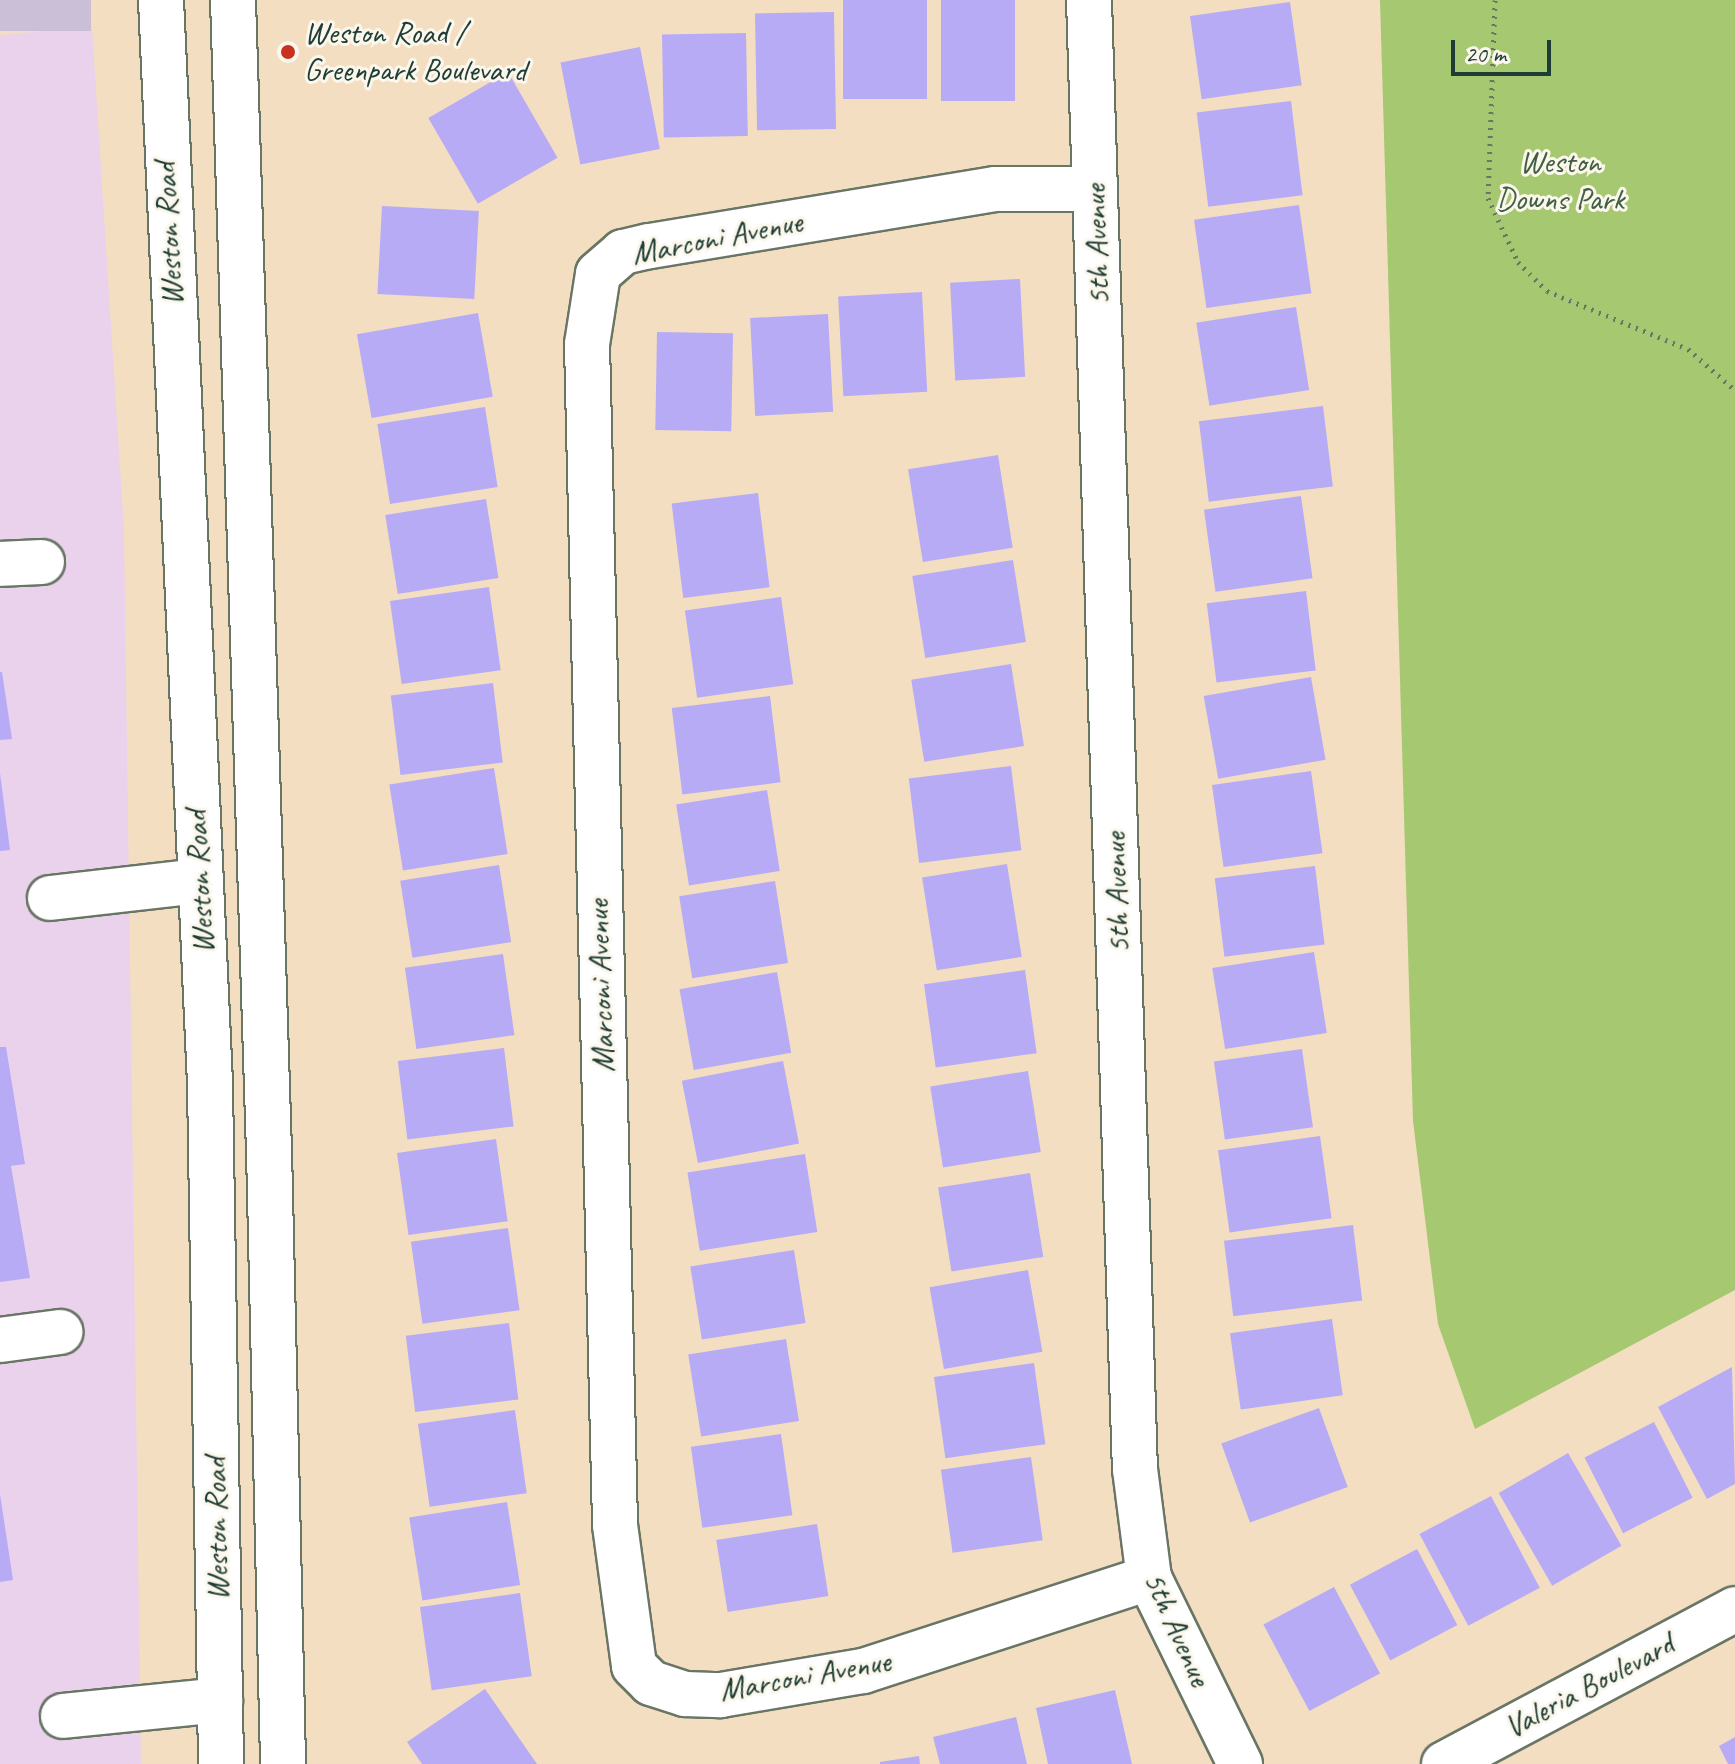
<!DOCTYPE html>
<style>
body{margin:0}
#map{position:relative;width:1735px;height:1764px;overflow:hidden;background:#f3dec1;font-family:Caveat,sans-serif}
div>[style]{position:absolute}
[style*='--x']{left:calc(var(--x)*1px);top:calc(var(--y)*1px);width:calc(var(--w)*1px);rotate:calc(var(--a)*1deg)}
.built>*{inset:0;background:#ead1ec}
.industrial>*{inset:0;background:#cabfd6;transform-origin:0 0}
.green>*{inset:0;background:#a6c871}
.building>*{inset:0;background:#b8abf5;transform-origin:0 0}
.path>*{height:5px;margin-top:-2.5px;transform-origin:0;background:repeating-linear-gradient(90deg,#697565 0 2px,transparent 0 8px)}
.roads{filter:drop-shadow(2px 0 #697565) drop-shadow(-2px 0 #697565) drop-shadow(0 2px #697565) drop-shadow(0 -2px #697565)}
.minor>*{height:44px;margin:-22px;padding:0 22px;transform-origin:22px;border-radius:22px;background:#fff}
.major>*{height:44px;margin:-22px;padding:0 22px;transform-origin:22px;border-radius:22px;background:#fff}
.dots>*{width:22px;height:22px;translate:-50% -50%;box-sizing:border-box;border:4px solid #fbf7ec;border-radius:50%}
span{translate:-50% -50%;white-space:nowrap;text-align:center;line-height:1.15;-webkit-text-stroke:6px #fbf7ec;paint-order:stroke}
.poi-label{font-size:32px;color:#1f3d34}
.left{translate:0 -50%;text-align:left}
.park-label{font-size:32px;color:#416043}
.street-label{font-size:32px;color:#1f3d34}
.scale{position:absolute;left:1451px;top:40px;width:100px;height:36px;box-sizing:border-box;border:4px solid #1f3d34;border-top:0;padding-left:10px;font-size:24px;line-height:28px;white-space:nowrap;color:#1f3d34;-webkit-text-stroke:6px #fbf7ec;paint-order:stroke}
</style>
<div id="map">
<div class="built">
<div style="clip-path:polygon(92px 27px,124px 532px,141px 1764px,0 1764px,0 35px)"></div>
</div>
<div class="industrial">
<div style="left:0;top:0;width:91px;height:31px"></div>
</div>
<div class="green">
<div style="clip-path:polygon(1380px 0,1735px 0,1735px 1290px,1475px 1429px,1438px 1324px,1413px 1121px)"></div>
</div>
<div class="building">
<div style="left:843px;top:0;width:84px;height:99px"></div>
<div style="left:941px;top:0;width:74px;height:101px"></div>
<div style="left:1290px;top:2px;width:84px;height:101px;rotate:82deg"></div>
<div style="left:834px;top:12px;width:117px;height:79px;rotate:89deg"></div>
<div style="left:746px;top:33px;width:103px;height:84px;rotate:89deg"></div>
<div style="left:640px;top:47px;width:104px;height:81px;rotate:79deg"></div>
<div style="left:508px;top:72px;width:99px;height:92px;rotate:60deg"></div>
<div style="left:1291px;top:101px;width:95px;height:95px;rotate:83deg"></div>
<div style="left:1299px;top:205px;width:89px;height:106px;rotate:82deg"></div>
<div style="left:382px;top:206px;width:97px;height:88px;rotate:3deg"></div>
<div style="left:1020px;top:279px;width:98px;height:70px;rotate:87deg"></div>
<div style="left:922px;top:292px;width:100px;height:84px;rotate:87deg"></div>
<div style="left:1296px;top:307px;width:84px;height:101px;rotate:81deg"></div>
<div style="left:478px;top:313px;width:85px;height:123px;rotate:80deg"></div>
<div style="left:828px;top:314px;width:98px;height:78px;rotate:87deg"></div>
<div style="left:657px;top:332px;width:76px;height:98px;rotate:1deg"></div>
<div style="left:1323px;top:406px;width:81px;height:125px;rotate:83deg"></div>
<div style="left:485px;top:407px;width:81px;height:109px;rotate:81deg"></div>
<div style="left:998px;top:455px;width:94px;height:91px;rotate:81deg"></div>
<div style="left:758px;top:493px;width:95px;height:87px;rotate:83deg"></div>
<div style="left:1301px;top:496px;width:83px;height:98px;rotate:82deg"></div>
<div style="left:486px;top:499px;width:80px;height:102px;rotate:81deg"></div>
<div style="left:1013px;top:560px;width:83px;height:102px;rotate:81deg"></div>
<div style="left:489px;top:587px;width:84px;height:100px;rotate:82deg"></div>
<div style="left:1306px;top:591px;width:80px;height:100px;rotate:83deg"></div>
<div style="left:781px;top:597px;width:88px;height:97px;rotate:82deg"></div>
<div style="left:1011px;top:664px;width:83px;height:101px;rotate:81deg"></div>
<div style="clip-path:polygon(0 672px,2px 672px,12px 739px,0 740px)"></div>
<div style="left:1311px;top:677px;width:84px;height:109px;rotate:80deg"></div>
<div style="left:493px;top:683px;width:80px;height:103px;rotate:83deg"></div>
<div style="left:770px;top:696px;width:87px;height:99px;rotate:83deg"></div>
<div style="left:1011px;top:766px;width:85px;height:103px;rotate:83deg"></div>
<div style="left:494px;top:768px;width:87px;height:106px;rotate:81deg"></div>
<div style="left:1311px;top:771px;width:83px;height:100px;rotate:82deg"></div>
<div style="clip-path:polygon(0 773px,10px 850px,0 851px)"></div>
<div style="left:767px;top:790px;width:82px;height:92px;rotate:81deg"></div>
<div style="left:1007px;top:864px;width:94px;height:86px;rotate:81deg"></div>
<div style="left:499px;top:865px;width:78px;height:100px;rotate:81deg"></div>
<div style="left:1315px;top:866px;width:79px;height:101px;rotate:83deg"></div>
<div style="left:775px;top:881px;width:83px;height:97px;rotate:81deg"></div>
<div style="left:1314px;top:952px;width:82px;height:103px;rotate:81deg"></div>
<div style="left:503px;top:954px;width:82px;height:99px;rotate:82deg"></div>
<div style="left:1025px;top:970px;width:84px;height:102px;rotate:82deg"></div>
<div style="left:777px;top:972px;width:82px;height:99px;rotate:80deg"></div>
<div style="clip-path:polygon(0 1047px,6px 1047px,25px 1164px,11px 1166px,30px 1278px,0 1282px)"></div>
<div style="left:504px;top:1048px;width:79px;height:107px;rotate:83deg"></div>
<div style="left:1302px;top:1049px;width:79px;height:89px;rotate:82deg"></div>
<div style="left:783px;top:1061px;width:84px;height:103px;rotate:79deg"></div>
<div style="left:1028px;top:1071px;width:82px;height:99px;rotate:81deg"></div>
<div style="left:1320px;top:1136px;width:83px;height:103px;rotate:82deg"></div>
<div style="left:496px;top:1139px;width:83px;height:100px;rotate:82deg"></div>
<div style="left:805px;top:1154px;width:79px;height:119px;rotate:81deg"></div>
<div style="left:1030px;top:1173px;width:85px;height:93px;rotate:81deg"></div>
<div style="left:1353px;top:1225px;width:76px;height:130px;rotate:83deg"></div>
<div style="left:508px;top:1228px;width:83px;height:98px;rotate:82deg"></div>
<div style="left:794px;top:1250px;width:74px;height:105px;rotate:81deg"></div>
<div style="left:1028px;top:1270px;width:83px;height:100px;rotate:80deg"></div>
<div style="left:1332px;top:1319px;width:77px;height:103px;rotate:82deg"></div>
<div style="left:509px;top:1323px;width:77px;height:104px;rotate:83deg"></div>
<div style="left:786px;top:1339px;width:83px;height:99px;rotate:81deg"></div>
<div style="left:1034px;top:1363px;width:82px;height:101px;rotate:82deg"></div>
<div style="clip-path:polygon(1732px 1367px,1735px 1484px,1707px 1499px,1658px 1407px)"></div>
<div style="left:1319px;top:1408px;width:84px;height:104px;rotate:70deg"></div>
<div style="left:515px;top:1410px;width:84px;height:98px;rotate:82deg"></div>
<div style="left:1654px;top:1422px;width:85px;height:78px;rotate:63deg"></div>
<div style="left:781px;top:1434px;width:82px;height:91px;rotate:82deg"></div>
<div style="left:1568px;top:1453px;width:107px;height:80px;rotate:60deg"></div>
<div style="left:1031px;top:1457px;width:84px;height:91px;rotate:82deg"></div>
<div style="clip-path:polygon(0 1494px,13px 1580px,0 1582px)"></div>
<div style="left:1491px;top:1496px;width:104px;height:81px;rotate:62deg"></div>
<div style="left:507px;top:1502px;width:84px;height:99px;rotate:81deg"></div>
<div style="left:817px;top:1524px;width:73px;height:102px;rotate:81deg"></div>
<div style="left:1417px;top:1549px;width:86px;height:76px;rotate:62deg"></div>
<div style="left:1334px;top:1587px;width:98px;height:80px;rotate:62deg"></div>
<div style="left:520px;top:1593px;width:84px;height:101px;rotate:82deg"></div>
<div style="clip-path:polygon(485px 1689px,537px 1764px,422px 1764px,407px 1742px)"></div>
<div style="clip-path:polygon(1115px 1690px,1132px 1764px,1048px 1764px,1036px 1708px)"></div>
<div style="clip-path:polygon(1016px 1717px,1027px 1764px,940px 1764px,933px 1737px)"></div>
<div style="clip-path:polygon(1735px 1737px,1735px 1764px,1728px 1764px,1719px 1746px)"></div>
<div style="clip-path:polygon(919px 1756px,920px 1764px,880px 1764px,880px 1762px)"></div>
</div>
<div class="path">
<div style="--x:1495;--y:0;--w:198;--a:92"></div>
<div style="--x:1488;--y:198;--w:71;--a:64.9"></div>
<div style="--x:1518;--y:262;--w:41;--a:45"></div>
<div style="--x:1547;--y:291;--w:152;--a:22.4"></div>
<div style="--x:1688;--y:349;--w:62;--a:41.1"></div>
</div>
<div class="roads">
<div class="minor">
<div style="--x:1089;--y:0;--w:1470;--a:88.21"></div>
<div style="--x:1135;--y:1469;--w:110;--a:82.7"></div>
<div style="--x:1149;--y:1578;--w:207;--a:63.9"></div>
<div style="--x:1095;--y:189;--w:100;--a:180"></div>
<div style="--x:995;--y:189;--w:351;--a:170.6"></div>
<div style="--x:649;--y:246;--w:27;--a:167"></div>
<div style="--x:623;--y:252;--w:33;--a:139"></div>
<div style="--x:598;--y:274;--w:71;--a:98.9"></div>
<div style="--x:587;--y:344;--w:1181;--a:88.64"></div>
<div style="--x:615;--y:1525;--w:142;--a:82.3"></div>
<div style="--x:634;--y:1666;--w:24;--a:45"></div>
<div style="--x:651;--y:1683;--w:36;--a:18"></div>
<div style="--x:685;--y:1694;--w:36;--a:2"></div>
<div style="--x:721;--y:1695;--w:144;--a:-9.6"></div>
<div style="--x:863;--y:1671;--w:301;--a:-18"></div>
<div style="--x:0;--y:564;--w:42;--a:-2.7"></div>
<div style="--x:50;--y:898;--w:151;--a:-6.5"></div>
<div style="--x:0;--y:1340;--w:61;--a:-7.6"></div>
<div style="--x:63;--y:1716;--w:158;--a:-5.8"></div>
<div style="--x:1444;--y:1764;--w:330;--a:-28"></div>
</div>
<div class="major">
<div style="--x:161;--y:0;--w:1086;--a:87.41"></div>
<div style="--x:210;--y:1085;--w:679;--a:89.07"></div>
<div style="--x:233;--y:0;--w:1151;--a:88.21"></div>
<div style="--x:269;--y:1150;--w:614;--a:88.69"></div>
</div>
</div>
<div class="dots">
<div style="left:288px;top:52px;background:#c8321e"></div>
</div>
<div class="poi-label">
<span class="left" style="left:304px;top:52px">Weston Road /<br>Greenpark Boulevard</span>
</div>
<div class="park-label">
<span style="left:1560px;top:181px">Weston<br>Downs Park</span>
</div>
<div class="street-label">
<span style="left:169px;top:234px;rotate:-93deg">Weston Road</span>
<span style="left:717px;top:238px;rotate:-11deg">Marconi Avenue</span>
<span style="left:1097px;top:245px;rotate:-92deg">5th Avenue</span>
<span style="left:200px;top:882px;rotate:-93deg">Weston Road</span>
<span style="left:1117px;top:893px;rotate:-92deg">5th Avenue</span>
<span style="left:601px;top:986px;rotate:-92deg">Marconi Avenue</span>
<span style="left:217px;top:1529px;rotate:-91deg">Weston Road</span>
<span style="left:1177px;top:1629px;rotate:66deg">5th Avenue</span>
<span style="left:805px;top:1676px;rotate:-10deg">Marconi Avenue</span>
<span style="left:1589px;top:1686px;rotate:-28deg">Valeria Boulevard</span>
</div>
<div class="scale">20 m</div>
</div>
